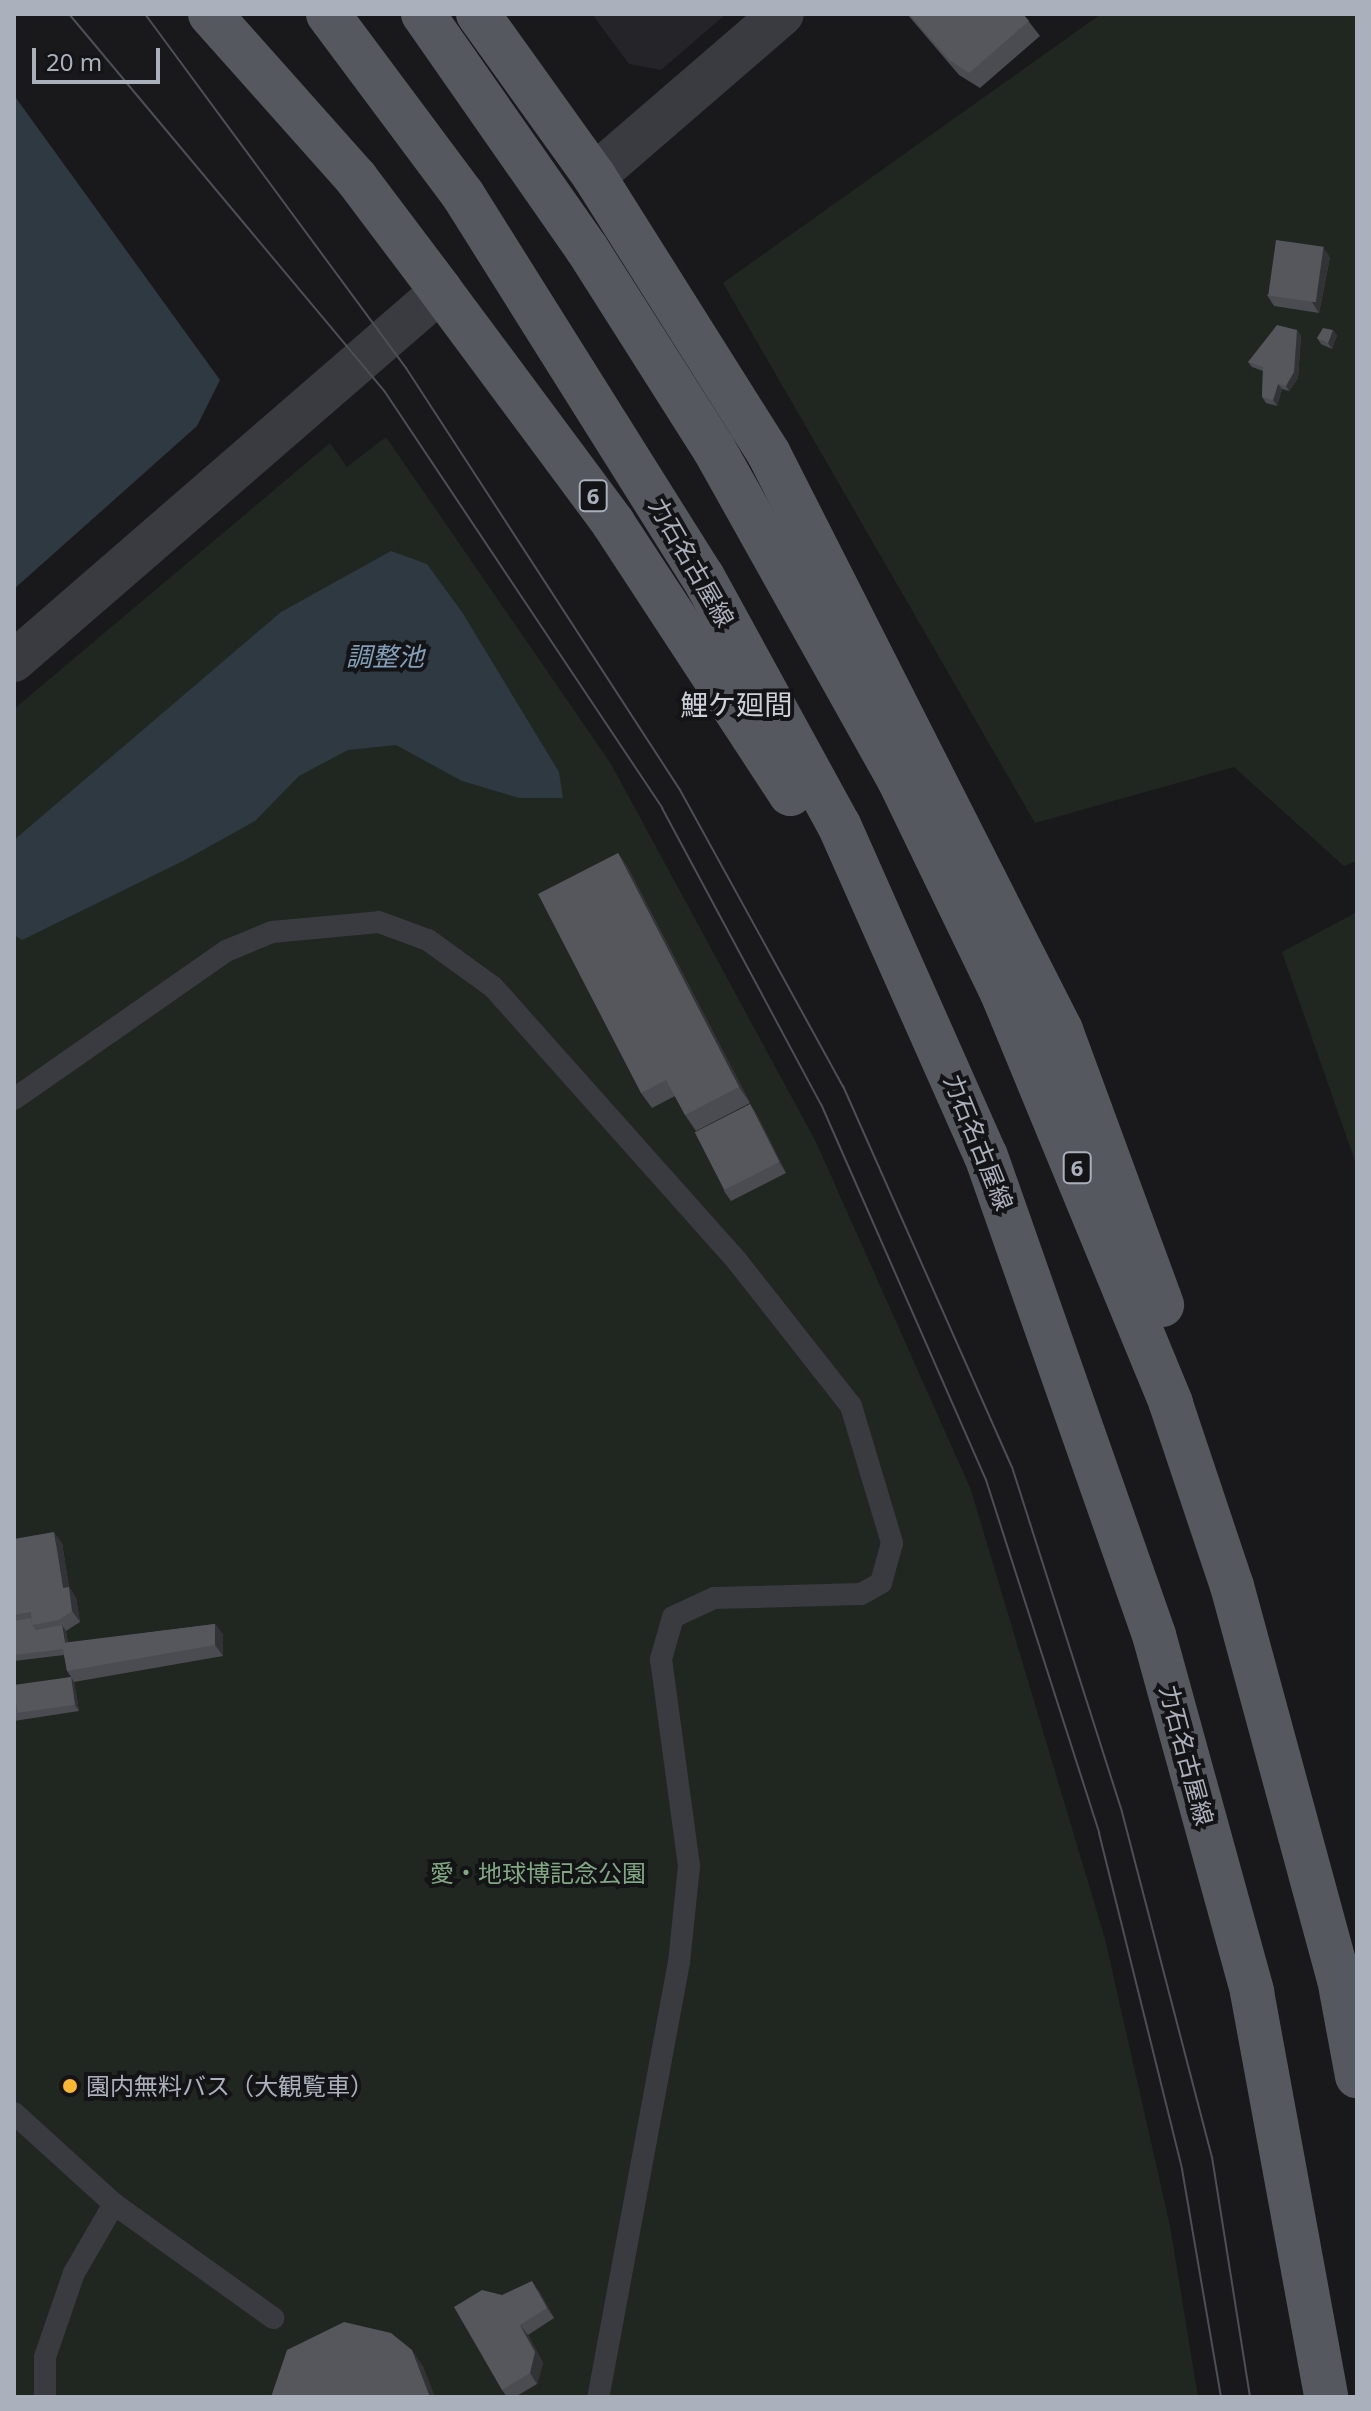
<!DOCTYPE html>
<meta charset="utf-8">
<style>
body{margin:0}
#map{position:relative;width:1371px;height:2411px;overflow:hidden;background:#19191c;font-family:"Noto Sans","Noto Sans JP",sans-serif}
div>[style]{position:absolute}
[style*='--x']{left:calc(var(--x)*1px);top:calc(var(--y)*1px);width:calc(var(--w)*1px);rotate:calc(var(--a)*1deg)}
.built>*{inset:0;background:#252529}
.green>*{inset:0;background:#1f2720}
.water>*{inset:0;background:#2e3941}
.service>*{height:22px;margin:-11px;padding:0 11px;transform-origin:11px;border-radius:11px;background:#3a3b41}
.minor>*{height:42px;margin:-21px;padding:0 21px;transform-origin:21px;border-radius:21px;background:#3a3b41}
.tertiary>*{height:44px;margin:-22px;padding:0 22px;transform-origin:22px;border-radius:22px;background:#3a3b41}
.primary>*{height:44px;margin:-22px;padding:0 22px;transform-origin:22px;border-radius:22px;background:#565860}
.tram>*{height:2px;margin:-1px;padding:0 1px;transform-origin:1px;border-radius:1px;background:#4d4f56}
.wall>*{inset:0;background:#4a4c51}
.shaded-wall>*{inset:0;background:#323337}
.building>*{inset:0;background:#55575d;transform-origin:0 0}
.dots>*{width:22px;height:22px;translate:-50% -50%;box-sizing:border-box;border:4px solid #141417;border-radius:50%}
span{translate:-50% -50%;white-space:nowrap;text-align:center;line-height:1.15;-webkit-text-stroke:8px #141417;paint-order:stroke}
.shield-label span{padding:2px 6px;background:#141417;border:2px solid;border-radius:6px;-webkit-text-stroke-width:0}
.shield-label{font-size:22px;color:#abb1bc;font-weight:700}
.street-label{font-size:24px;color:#abb1bc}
.park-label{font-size:24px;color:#81a883}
.poi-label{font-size:24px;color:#abb1bc}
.left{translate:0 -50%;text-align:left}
.water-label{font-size:26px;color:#819fb8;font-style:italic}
.quarter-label{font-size:28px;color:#cdd0d8}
.frame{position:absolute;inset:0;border:16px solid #abb1bc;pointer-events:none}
.scale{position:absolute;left:32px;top:48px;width:128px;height:36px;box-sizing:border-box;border:4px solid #abb1bc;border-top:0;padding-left:10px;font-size:24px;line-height:28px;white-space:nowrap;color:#abb1bc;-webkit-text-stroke:6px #141417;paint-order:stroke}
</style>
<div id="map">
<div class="built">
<div style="clip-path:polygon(592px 14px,726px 14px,661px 70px,629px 64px)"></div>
</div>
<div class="green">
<div style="clip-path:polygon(1101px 14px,1357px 14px,1357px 861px,1344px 866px,1234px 767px,1035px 823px,723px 283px)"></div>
<div style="clip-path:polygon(386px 437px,611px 764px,816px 1142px,971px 1490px,1105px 1939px,1170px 2226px,1198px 2397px,14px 2397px,14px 709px,330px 443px,347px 467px)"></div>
<div style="clip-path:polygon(1357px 912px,1357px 1167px,1282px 952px)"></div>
</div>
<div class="water">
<div style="clip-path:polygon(16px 98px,220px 380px,197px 426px,14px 589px)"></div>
<div style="clip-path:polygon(391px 551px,427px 564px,462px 612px,559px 772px,563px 798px,519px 798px,462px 781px,396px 745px,348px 750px,299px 776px,255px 821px,185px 860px,22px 940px,14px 935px,14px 840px,281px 612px)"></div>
</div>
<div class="service">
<div style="--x:14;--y:1099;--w:259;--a:-34.9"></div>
<div style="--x:226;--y:951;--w:50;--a:-22.4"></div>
<div style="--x:272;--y:932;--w:107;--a:-5.3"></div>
<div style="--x:379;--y:922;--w:52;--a:20.2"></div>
<div style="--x:428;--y:940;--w:80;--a:35.9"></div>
<div style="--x:493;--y:987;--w:367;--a:48.3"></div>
<div style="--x:737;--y:1261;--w:184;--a:51.8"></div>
<div style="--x:851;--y:1406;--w:143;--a:73.3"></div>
<div style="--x:892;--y:1543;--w:41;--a:105.4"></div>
<div style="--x:881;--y:1583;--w:23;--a:151"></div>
<div style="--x:861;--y:1594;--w:147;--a:178.4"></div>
<div style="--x:714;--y:1598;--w:45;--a:155.1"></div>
<div style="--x:673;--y:1617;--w:44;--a:105.9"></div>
<div style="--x:661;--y:1659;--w:209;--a:82.3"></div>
<div style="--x:689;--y:1866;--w:97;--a:95.9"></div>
<div style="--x:679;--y:1962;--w:442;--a:100.5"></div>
<div style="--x:14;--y:2113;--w:135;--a:42.3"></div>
<div style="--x:114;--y:2204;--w:196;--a:35.6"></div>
<div style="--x:45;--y:2397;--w:40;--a:-90"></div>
<div style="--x:45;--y:2357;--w:89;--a:-71"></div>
<div style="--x:74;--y:2273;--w:80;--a:-59.9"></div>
</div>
<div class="minor">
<div style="--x:14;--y:661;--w:565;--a:-40.91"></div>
</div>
<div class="tertiary">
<div style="--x:594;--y:176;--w:248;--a:-40.8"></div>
</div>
<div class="primary">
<div style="--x:210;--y:14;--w:220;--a:48.3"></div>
<div style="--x:356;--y:178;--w:141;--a:53"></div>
<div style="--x:441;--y:291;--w:289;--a:53.4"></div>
<div style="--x:613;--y:523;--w:324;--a:56.8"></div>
<div style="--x:328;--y:14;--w:226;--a:53.3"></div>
<div style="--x:463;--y:195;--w:451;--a:57.9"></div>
<div style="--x:703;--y:577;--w:283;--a:61.3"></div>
<div style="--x:839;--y:825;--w:362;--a:66.1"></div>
<div style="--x:986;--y:1156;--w:508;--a:70.67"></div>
<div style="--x:1154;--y:1635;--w:370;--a:74.6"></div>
<div style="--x:1252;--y:1992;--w:412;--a:79.6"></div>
<div style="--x:423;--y:14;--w:287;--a:55.1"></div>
<div style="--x:587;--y:249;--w:237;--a:57.6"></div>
<div style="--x:714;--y:449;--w:379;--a:60.8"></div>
<div style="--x:899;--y:780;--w:237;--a:64.2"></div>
<div style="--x:1002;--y:993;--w:444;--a:67.6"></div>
<div style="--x:1171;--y:1404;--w:192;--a:71.5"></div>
<div style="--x:1232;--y:1586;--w:407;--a:74.8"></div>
<div style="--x:1339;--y:1979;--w:99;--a:79.5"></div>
<div style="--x:478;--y:14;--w:199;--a:54.4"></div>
<div style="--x:594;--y:176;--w:328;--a:57.8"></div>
<div style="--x:769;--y:454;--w:646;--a:63.12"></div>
<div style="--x:1061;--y:1030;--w:293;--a:69.8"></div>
</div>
<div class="tram">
<div style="--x:69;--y:14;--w:493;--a:50.1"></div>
<div style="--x:385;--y:392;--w:500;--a:56.3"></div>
<div style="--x:662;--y:808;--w:336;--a:61.8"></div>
<div style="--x:821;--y:1104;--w:411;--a:66.3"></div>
<div style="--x:986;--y:1480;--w:371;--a:72.2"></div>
<div style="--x:1099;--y:1833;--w:346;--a:76.1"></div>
<div style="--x:1182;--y:2169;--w:231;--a:80.3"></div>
<div style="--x:145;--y:14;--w:440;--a:53.6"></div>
<div style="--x:406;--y:368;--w:503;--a:57"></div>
<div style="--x:680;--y:790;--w:338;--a:61.2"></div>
<div style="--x:843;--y:1086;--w:417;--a:66.1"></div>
<div style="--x:1012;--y:1467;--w:362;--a:72.3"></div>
<div style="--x:1122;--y:1812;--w:357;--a:75.4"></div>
<div style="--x:1212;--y:2157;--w:243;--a:81"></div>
</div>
<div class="wall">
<div style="clip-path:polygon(907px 14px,1023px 14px,1040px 36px,980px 88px,959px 75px)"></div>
<div style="clip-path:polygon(1330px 257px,1319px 313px,1274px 306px,1267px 295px)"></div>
<div style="clip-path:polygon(1301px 335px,1298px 378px,1289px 391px,1282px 389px,1277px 406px,1266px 403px,1262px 397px,1263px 371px,1252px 367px,1248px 362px)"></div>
<div style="clip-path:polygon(1337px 335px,1332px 349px,1321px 344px,1317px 338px)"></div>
<div style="clip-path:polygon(618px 853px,628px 868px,750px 1103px,696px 1131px,685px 1115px,675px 1096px,652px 1108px,641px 1093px)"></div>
<div style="clip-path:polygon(750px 1104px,757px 1115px,786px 1173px,731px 1201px,724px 1191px)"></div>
<div style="clip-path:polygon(14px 1539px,62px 1543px,69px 1587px,76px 1598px,80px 1622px,66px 1631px,68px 1643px,215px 1624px,223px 1635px,223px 1656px,74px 1682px,79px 1711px,14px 1721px,14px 1722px,14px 1687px,71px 1677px,67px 1671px,64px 1655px,14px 1661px)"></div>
<div style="clip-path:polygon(539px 2291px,554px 2318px,528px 2335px,543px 2363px,537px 2384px,515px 2397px,507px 2397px,502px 2390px,502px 2295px)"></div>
</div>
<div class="shaded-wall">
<div style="clip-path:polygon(1323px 247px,1330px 257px,1319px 313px,1312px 302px)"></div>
<div style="clip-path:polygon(1297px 330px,1301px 335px,1298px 378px,1289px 391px,1286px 386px)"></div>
<div style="clip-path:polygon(1333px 330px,1337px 335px,1332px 349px,1328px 343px)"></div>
<div style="clip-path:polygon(1278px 384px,1282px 389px,1277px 406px,1273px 400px)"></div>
<div style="clip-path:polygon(618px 853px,628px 868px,750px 1103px,739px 1087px)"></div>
<div style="clip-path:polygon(750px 1104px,757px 1115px,786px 1173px,779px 1162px)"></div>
<div style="clip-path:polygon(54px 1532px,62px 1543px,69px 1587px,76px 1598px,80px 1622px,72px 1611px,63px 1588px)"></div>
<div style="clip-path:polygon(215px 1624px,223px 1635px,223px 1656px,215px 1645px)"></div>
<div style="clip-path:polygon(62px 1625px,66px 1631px,70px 1654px,66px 1648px)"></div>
<div style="clip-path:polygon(71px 1677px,74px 1682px,79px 1711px,75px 1705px)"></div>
<div style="clip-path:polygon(532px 2281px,539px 2291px,554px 2318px,547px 2308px)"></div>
<div style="clip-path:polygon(520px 2325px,528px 2335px,543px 2363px,537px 2384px,530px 2373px)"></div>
<div style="clip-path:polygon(412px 2350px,423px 2366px,435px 2397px,430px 2397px)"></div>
</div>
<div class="building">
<div style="clip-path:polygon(909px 14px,1023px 14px,1029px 21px,969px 73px,948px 59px)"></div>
<div style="left:1276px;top:240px;width:48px;height:56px;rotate:8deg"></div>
<div style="clip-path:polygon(1277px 325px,1297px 330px,1294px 372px,1286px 386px,1278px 384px,1273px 400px,1262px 397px,1263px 367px,1248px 362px)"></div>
<div style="clip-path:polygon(1323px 328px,1333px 330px,1328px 343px,1317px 338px)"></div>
<div style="clip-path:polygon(618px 853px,739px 1087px,685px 1115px,666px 1080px,641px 1093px,538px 894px)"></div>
<div style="left:750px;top:1104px;width:65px;height:62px;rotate:63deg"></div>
<div style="clip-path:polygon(54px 1532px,63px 1588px,69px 1587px,72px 1611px,59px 1620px,32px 1625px,31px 1612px,14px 1615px,14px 1539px)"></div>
<div style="clip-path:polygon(31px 1618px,32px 1625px,36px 1630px,62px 1625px,65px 1643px,62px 1643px,63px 1649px,14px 1655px,14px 1621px)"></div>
<div style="clip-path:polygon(215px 1624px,215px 1645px,67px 1671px,62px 1643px)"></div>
<div style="left:71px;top:1677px;width:28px;height:58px;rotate:82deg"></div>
<div style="clip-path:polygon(532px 2281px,547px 2308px,520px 2325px,535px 2352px,530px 2373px,502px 2390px,454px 2307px,482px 2290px,502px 2295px)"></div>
<div style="clip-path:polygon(344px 2322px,391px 2333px,412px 2350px,430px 2397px,271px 2397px,287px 2350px)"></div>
</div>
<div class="dots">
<div style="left:70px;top:2086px;background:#fcb631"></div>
</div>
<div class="shield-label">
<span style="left:593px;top:496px">6</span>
<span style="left:1077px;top:1168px">6</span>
</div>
<div class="street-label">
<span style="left:692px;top:562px;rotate:60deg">力石名古屋線</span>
<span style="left:979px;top:1142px;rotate:68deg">力石名古屋線</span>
<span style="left:1187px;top:1755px;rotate:75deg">力石名古屋線</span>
</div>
<div class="park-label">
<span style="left:538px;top:1873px">愛・地球博記念公園</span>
</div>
<div class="poi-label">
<span class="left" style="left:86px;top:2086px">園内無料バス（大観覧車）</span>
</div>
<div class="water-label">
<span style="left:385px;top:657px">調整池</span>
</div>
<div class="quarter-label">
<span style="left:736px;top:704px">鯉ケ廻間</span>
</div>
<div class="frame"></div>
<div class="scale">20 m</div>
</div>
